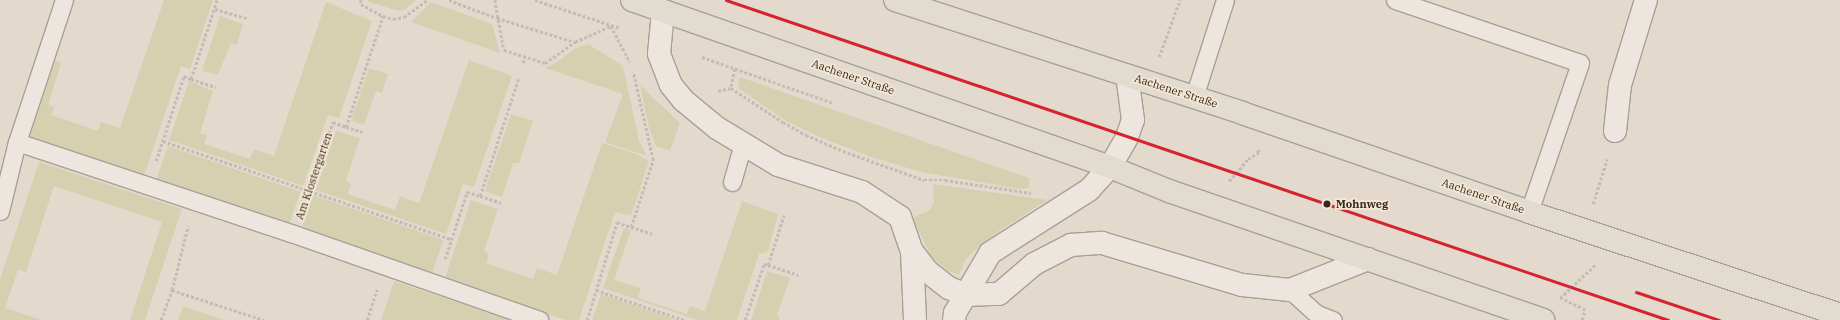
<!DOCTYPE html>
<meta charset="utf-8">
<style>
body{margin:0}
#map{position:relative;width:1840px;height:320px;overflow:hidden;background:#e3dacd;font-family:"IBM Plex Serif",serif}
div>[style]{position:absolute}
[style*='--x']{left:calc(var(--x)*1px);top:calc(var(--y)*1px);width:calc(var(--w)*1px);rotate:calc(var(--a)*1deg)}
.green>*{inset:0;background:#d5d1b0;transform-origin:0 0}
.path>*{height:2.5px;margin-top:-1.25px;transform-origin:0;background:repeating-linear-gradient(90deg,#c4bdb5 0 3px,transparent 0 5px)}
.roads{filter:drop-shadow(1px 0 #a8a096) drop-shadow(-1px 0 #a8a096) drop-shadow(0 1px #a8a096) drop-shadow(0 -1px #a8a096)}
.lane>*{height:17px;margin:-8.5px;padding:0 8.5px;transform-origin:8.5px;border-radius:8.5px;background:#ece6de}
.street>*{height:22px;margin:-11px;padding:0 11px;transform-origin:11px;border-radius:11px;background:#ece6de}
.primary>*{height:22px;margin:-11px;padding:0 11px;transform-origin:11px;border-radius:11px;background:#e2dbd0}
.tram-1>*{height:3px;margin:-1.5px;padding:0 1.5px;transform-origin:1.5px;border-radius:1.5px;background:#d52330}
.dots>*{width:11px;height:11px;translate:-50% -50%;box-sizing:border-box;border:2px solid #f4e7d3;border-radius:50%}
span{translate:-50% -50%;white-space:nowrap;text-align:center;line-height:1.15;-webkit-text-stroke:3.5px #f4e7d3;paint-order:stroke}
.street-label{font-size:11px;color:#37281f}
.stop-label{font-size:11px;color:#37281f;font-weight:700}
.left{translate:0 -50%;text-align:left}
</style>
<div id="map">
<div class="green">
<div style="clip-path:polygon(164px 0,213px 0,190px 69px,181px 66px,144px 176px,26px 136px,52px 59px,61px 63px,48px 105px,54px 107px,51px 115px,98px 131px,101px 122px,120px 128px)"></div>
<div style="clip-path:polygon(367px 0,416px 0,407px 8px,399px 11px,369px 2px)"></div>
<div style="clip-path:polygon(326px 2px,372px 21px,339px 118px,328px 115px,303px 186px,169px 140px,189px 81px,213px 91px,200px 133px,207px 135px,204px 144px,250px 159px,254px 149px,274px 156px)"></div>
<div style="clip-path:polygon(431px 2px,492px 24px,500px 53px,411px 22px)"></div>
<div style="clip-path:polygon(220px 16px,243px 24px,237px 45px,231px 43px,218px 75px,202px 71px)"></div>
<div style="clip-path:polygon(588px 44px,623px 66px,639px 141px,647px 156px,605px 142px,623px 94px,545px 68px,557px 62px,574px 49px)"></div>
<div style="clip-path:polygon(469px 60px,512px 76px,474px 187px,463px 184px,446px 234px,316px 190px,336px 131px,360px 138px,346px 181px,351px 184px,348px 194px,395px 210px,400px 196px,419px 203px)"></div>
<div style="clip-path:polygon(369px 68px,388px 74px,382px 93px,376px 91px,364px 125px,351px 121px)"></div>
<div style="clip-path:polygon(740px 77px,1029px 178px,1029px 188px,1021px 189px,921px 172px,871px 157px,817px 136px,783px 119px,738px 88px)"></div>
<div style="clip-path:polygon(640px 85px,680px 123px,670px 151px,656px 146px,649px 128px)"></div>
<div style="clip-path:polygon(511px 114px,533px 121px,519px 163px,513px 163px,502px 197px,485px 191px)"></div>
<div style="clip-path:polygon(602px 143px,637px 154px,649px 161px,631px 216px,615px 212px,579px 320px,565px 320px,445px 278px,471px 200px,498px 209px,484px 251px,489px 254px,486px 263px,533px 279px,537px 268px,557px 275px)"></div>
<div style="left:168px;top:146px;width:140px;height:36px;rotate:19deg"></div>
<div style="clip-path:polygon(39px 162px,182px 209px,145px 320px,130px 320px,162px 222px,54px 186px,26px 272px,18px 270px,5px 308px,42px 320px,0 320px,0 279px)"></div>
<div style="clip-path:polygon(933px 184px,1047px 200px,999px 231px,974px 251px,965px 260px,959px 275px,947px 270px,931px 256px,912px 218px,930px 210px,934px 202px)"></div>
<div style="left:313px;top:195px;width:138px;height:37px;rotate:19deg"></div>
<div style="clip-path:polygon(742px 201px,778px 214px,768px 252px,759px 254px,737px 320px,697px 320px,603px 288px,624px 228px,631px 230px,614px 280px,641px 288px,638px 298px,687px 314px,690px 306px,705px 311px)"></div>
<div style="clip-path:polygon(767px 271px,790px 278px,777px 315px,780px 320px,751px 320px)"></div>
<div style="clip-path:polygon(394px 281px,509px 320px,381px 320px)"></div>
<div style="clip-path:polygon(601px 294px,677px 320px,592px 320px)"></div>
<div style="clip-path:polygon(183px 306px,224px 320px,178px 320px)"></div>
</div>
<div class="path">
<div style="--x:361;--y:0;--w:4;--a:90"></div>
<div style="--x:361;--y:4;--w:25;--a:29"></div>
<div style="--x:383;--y:16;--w:10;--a:17"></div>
<div style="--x:393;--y:19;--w:11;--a:-10"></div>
<div style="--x:404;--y:17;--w:29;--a:-36"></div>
<div style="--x:449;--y:0;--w:51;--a:20.6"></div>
<div style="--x:497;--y:18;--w:82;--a:17.1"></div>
<div style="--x:495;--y:0;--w:51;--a:79.8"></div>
<div style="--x:504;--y:50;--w:43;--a:17.6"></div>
<div style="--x:545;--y:63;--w:37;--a:-35"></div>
<div style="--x:575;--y:42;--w:39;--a:-24"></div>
<div style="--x:611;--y:26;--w:41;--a:62.2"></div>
<div style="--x:535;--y:0;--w:89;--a:18.2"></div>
<div style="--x:215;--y:9;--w:33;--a:16"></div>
<div style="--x:702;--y:57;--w:139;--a:19.3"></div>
<div style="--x:1159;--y:57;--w:61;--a:-69.8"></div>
<div style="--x:523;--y:63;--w:6;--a:-72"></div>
<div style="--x:735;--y:69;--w:19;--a:102"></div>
<div style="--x:731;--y:88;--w:62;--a:33.2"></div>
<div style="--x:783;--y:122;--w:26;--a:29"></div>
<div style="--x:806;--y:135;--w:40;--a:23.4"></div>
<div style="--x:843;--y:151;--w:86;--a:19.7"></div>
<div style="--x:924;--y:180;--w:21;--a:0"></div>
<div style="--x:945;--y:180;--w:87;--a:8.6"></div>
<div style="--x:191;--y:79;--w:26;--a:18"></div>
<div style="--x:718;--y:91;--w:13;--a:-13"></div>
<div style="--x:346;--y:127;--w:17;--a:17"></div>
<div style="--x:163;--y:141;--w:304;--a:18.8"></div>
<div style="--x:156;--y:161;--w:89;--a:-71.8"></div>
<div style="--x:184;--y:76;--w:8;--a:23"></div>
<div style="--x:191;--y:79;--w:83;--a:-71.8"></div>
<div style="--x:1229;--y:181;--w:29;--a:-49"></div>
<div style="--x:1248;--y:159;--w:13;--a:-32"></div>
<div style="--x:1259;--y:152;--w:3;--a:-135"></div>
<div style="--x:480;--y:196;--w:22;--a:18"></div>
<div style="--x:1593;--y:204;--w:47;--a:-72.7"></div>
<div style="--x:303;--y:209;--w:92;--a:-71"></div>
<div style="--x:333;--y:122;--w:14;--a:21"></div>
<div style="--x:346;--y:127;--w:117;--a:-71.6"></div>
<div style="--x:631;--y:227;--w:22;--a:18"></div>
<div style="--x:445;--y:259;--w:71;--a:-71.8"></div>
<div style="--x:467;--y:192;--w:14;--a:17"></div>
<div style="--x:480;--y:196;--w:125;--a:-71.9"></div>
<div style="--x:768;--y:265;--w:32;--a:18"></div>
<div style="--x:172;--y:290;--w:97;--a:18.1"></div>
<div style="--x:596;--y:290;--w:93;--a:18.8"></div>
<div style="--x:161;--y:320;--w:32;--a:-70"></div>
<div style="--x:172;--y:290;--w:66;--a:-76"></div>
<div style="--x:367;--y:320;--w:32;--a:-72"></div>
<div style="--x:587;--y:320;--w:102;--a:-73"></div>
<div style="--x:617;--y:222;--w:15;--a:20"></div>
<div style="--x:631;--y:227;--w:71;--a:-71.8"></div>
<div style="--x:653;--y:160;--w:90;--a:-102.8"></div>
<div style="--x:745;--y:320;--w:59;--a:-71.3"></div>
<div style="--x:764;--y:264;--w:4;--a:14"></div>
<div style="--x:768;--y:265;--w:52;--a:-72.3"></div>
<div style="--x:1582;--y:320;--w:10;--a:-73"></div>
<div style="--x:1585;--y:310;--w:28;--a:-154"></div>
<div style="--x:1560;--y:298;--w:50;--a:-43.4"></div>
</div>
<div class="roads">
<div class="lane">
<div style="--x:1395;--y:0;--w:195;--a:18.8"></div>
<div style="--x:1580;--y:63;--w:157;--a:108.9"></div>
<div style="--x:1194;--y:97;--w:102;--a:-72.3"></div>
<div style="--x:17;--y:142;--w:292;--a:18.4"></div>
<div style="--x:294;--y:234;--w:260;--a:19.3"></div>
<div style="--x:732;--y:182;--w:40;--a:-74"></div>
<div style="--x:0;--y:211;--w:71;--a:-76.2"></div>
<div style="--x:17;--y:142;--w:150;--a:-71.7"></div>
<div style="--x:1290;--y:290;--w:36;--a:42"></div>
<div style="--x:1317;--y:314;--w:17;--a:21"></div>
</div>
<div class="street">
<div style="--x:663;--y:11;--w:43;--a:95.3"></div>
<div style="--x:659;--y:54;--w:33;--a:69"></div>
<div style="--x:671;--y:85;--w:19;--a:51"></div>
<div style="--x:683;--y:100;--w:44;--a:39.5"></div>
<div style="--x:717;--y:128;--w:71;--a:31.2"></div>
<div style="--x:778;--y:165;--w:88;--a:17.8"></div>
<div style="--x:862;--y:192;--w:45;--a:33.3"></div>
<div style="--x:900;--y:217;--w:36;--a:71"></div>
<div style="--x:912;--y:251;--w:69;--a:87.5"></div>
<div style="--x:1615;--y:131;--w:46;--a:-83.8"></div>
<div style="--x:1620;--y:85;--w:89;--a:-73"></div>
<div style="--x:912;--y:251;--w:25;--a:53"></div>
<div style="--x:927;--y:271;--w:28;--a:38"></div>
<div style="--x:949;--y:288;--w:18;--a:22"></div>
<div style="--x:966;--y:295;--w:33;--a:-2"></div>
<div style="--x:999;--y:294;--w:46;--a:-40.6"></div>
<div style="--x:1034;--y:264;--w:42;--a:-27.2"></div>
<div style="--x:1071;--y:245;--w:31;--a:-4"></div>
<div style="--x:1102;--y:243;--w:146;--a:16.7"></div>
<div style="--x:1242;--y:285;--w:48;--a:5.9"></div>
<div style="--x:1290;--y:290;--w:84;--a:-21.7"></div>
<div style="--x:954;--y:320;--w:7;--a:-82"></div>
<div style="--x:955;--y:313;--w:69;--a:-59.7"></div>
<div style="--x:990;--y:253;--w:117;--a:-32.5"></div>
<div style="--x:1089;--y:190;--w:31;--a:-48"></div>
<div style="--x:1110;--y:167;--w:34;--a:-60"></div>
<div style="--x:1127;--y:137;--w:18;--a:-71"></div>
<div style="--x:1133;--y:120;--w:45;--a:-97.6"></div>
</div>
<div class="primary">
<div style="--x:632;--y:0;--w:506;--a:19.26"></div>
<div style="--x:1110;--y:167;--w:64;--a:22.1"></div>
<div style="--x:1169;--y:191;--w:396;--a:19"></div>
<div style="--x:895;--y:0;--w:365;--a:18"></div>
<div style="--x:1242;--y:113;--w:304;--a:19"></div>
<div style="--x:1529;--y:212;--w:328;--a:18.3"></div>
</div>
</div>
<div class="tram-1">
<div style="--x:726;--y:0;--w:995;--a:18.76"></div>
<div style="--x:1636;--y:292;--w:88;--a:18.6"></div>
</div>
<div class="dots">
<div style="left:1327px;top:204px;background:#37281f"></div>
</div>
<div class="street-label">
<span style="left:853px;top:77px;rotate:19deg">Aachener Straße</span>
<span style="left:1176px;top:91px;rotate:18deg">Aachener Straße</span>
<span style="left:314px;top:176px;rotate:-71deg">Am Klostergarten</span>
<span style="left:1483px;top:196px;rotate:19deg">Aachener Straße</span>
</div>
<div class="stop-label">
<span class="left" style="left:1336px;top:204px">Mohnweg</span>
</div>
</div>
